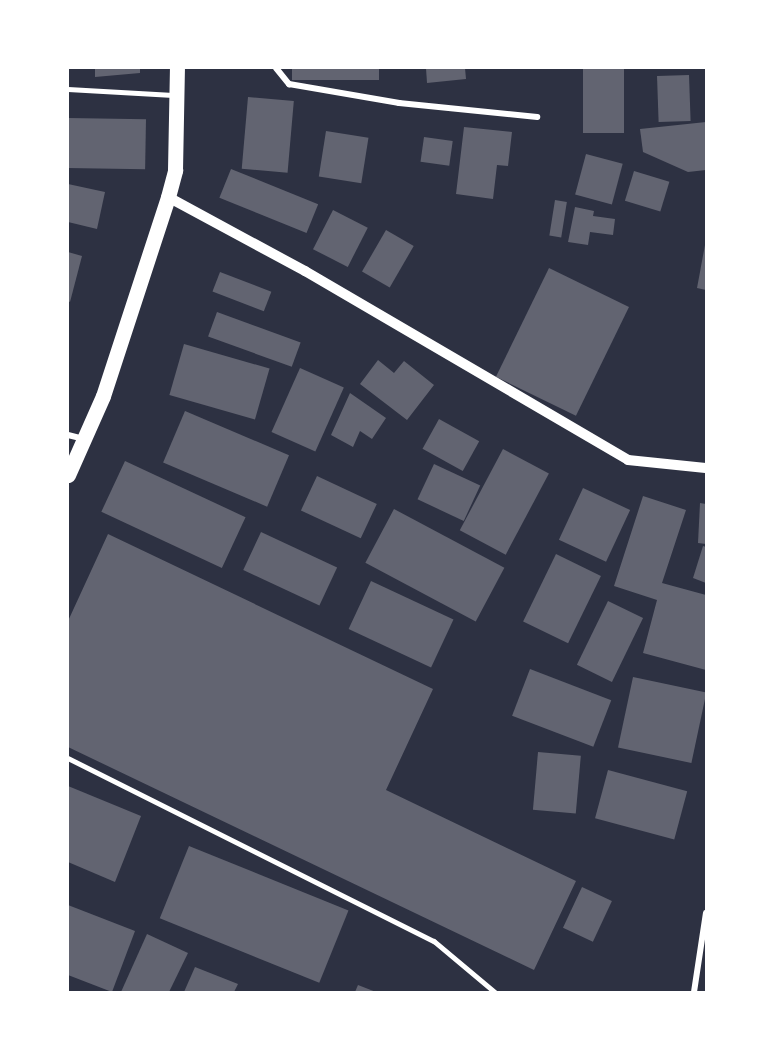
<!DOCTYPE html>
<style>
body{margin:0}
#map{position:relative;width:774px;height:1060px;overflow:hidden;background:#2d3142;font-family:"IBM Plex Sans",sans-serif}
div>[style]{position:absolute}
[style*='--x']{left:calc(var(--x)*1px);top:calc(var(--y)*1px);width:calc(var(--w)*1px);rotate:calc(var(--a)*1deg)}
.building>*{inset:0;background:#626471;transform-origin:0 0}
.service>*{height:4.5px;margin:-2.25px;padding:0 2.25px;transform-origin:2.25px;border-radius:2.25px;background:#fff}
.minor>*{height:6px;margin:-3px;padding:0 3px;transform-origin:3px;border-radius:3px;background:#fff}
.tertiary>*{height:10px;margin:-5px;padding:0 5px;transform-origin:5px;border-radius:5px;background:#fff}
.primary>*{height:15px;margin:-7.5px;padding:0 7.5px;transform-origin:7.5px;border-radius:7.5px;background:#fff}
span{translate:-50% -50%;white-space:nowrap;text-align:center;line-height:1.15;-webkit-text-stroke:4.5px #fff;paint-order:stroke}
.frame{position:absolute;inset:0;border:69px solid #fff;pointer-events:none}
</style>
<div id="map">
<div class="building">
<div style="clip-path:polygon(95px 68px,140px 68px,140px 73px,95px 77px)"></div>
<div style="left:292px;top:68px;width:87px;height:12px"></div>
<div style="clip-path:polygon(426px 68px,465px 68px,466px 79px,427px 83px)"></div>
<div style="left:583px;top:68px;width:41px;height:65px"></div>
<div style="left:689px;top:75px;width:46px;height:32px;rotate:88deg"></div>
<div style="left:248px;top:97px;width:46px;height:72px;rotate:5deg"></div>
<div style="left:68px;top:118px;width:78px;height:50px;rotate:1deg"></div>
<div style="clip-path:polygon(706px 122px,706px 170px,688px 172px,643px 152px,640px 129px)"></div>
<div style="clip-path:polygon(464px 127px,512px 132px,508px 166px,497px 165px,493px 199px,456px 194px)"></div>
<div style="left:326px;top:131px;width:43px;height:46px;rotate:9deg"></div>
<div style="left:424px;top:137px;width:29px;height:25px;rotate:8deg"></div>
<div style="left:586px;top:154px;width:38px;height:42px;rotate:15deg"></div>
<div style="left:231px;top:169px;width:94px;height:31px;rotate:22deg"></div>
<div style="left:634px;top:171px;width:37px;height:31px;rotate:17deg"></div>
<div style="clip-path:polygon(68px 184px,105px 192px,97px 229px,68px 222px)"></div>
<div style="left:555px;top:200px;width:12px;height:36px;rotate:9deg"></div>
<div style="clip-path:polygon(575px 207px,594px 211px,593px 216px,615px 219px,613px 235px,590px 232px,588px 245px,568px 242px)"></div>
<div style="left:333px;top:210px;width:39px;height:44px;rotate:27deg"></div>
<div style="left:386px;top:230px;width:32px;height:48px;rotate:30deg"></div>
<div style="clip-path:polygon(705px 245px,706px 245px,706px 290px,697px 288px)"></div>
<div style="clip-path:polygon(68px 252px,82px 256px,70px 302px,68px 301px)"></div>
<div style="left:549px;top:268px;width:89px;height:121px;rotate:26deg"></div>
<div style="left:220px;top:272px;width:55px;height:21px;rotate:21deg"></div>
<div style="left:217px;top:312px;width:89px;height:26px;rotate:20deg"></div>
<div style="left:184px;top:344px;width:89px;height:53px;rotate:16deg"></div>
<div style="clip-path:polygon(378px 360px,394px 373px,404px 361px,434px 385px,407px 420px,360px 384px)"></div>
<div style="left:300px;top:368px;width:48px;height:70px;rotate:24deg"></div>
<div style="clip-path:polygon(350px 393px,386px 418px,372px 439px,360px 431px,353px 447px,331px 435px)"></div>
<div style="left:185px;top:411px;width:113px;height:56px;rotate:23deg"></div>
<div style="left:439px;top:419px;width:46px;height:34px;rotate:29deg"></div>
<div style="left:503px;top:449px;width:52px;height:92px;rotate:28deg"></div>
<div style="left:125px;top:461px;width:133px;height:56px;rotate:25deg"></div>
<div style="left:434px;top:464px;width:51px;height:39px;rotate:25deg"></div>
<div style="left:317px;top:476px;width:66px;height:38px;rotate:25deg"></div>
<div style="left:583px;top:488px;width:52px;height:57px;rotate:25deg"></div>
<div style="clip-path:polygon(643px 496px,686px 510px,662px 583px,706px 595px,706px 670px,643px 653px,657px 600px,614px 586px)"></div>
<div style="clip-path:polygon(700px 503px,706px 504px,706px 544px,698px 543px)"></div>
<div style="left:394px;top:509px;width:125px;height:61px;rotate:28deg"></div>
<div style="left:261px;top:532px;width:84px;height:42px;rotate:25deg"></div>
<div style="clip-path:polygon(108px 534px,433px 689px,386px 790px,576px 881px,534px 970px,68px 747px,68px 621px)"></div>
<div style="clip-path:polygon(703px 546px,706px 547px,706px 583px,693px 578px)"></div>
<div style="left:556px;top:554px;width:50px;height:75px;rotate:26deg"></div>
<div style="left:371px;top:581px;width:91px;height:53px;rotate:25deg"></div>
<div style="left:608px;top:601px;width:39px;height:71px;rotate:26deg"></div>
<div style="left:530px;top:669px;width:87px;height:50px;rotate:21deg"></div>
<div style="left:633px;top:677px;width:75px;height:72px;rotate:12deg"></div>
<div style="left:538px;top:752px;width:43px;height:58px;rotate:5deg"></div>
<div style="left:608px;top:770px;width:82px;height:50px;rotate:15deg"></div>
<div style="clip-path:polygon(68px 786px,141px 816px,115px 882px,68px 862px)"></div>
<div style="left:189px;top:846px;width:172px;height:78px;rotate:22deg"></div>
<div style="left:582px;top:887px;width:33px;height:45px;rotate:25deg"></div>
<div style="clip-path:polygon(68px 905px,135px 931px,112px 992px,68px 975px)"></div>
<div style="clip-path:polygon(147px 934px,188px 953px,169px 992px,121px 992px)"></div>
<div style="clip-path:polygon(195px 967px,238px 984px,234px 992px,184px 992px)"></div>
<div style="clip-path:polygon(358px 985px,376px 992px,355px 992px)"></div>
</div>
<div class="service">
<div style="--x:68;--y:89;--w:105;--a:3.3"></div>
<div style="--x:68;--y:758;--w:409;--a:26.6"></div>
<div style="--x:434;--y:941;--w:80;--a:39.9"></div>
</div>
<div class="minor">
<div style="--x:276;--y:68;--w:21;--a:51"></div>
<div style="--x:289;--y:84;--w:112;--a:9.8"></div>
<div style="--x:399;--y:103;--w:139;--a:5.8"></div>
<div style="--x:68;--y:435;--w:16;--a:14"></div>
<div style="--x:694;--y:992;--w:80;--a:-81.4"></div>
</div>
<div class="tertiary">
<div style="--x:168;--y:197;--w:156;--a:28.4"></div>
<div style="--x:305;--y:271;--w:374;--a:30.3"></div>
<div style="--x:628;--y:460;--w:78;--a:5.9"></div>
</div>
<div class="primary">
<div style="--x:68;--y:475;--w:86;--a:-66.1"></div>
<div style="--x:103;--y:396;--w:209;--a:-71.9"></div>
<div style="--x:168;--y:197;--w:28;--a:-75"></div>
<div style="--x:175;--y:170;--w:102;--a:-88.9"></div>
</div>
<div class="frame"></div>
</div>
